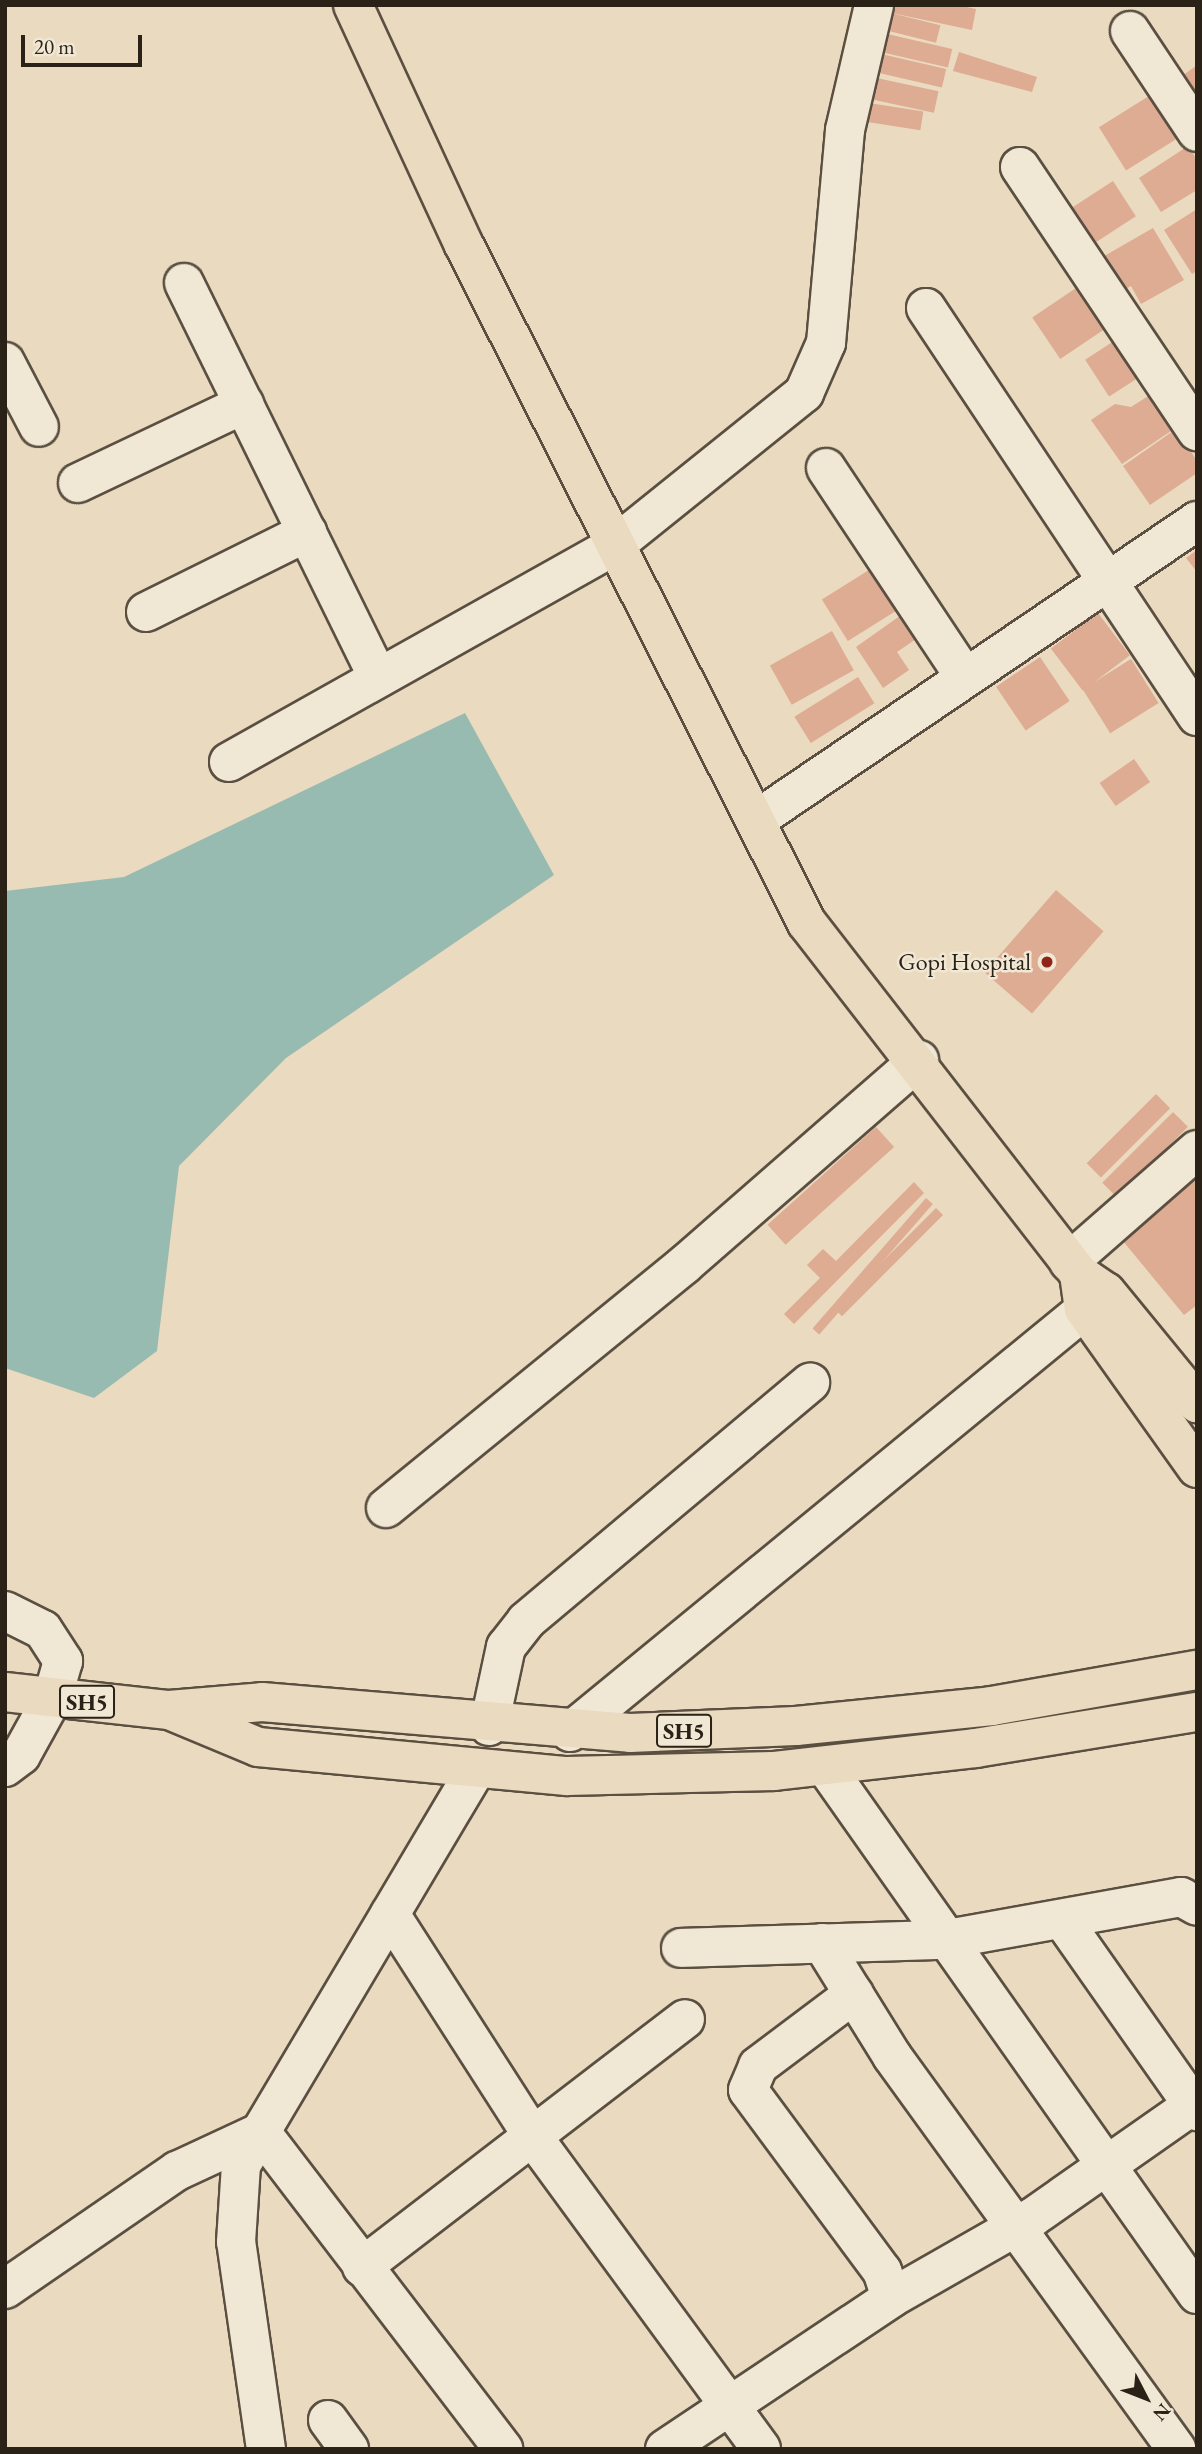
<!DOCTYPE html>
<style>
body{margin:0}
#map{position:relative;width:1202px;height:2454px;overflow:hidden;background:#eadabf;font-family:"EB Garamond",serif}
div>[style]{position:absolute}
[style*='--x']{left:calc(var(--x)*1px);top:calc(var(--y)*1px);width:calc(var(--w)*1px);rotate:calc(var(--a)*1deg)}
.water>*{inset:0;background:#98bbb1}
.building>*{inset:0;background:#deab93;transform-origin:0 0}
.roads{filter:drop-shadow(2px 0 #5a4f41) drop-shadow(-2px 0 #5a4f41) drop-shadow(0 2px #5a4f41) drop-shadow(0 -2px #5a4f41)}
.minor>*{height:38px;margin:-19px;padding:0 19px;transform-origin:19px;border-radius:19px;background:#f1e7d5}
.major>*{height:38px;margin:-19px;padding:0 19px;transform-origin:19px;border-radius:19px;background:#eadabf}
.dots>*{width:19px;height:19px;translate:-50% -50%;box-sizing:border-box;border:4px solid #f1e7d5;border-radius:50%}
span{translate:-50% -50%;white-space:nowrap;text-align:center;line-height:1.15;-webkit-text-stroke:5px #f1e7d5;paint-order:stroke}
.shield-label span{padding:2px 5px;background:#f1e7d5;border:2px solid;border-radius:5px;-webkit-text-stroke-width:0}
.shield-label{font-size:23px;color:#2a2117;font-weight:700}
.poi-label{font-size:24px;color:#2a2117}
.right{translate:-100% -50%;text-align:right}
.frame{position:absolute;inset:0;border:7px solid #2a2117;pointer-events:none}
.north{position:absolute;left:1111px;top:2363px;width:70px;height:70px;-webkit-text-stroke:5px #f1e7d5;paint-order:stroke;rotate:132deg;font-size:19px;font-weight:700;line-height:28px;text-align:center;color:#2a2117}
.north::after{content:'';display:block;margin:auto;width:24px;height:32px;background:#2a2117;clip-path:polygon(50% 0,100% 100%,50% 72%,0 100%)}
.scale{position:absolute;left:21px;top:35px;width:121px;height:32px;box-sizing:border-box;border:4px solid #2a2117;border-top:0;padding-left:9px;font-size:21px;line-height:24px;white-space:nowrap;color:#2a2117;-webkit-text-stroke:5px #f1e7d5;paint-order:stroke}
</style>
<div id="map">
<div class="water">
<div style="clip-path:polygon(465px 713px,554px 875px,286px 1058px,179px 1166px,157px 1351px,94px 1398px,5px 1368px,5px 891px,124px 877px)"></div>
</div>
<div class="building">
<div style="clip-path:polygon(889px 5px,957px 5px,976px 9px,972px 30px,887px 12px)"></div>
<div style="left:887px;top:12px;width:55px;height:18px;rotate:14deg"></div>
<div style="left:883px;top:33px;width:71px;height:19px;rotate:13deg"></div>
<div style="clip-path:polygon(959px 52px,1037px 77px,1032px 92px,953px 71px)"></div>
<div style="left:877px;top:53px;width:71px;height:19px;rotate:13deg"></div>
<div style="clip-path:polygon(1197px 65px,1197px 112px,1174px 82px)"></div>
<div style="left:872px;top:77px;width:68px;height:22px;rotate:12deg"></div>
<div style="left:1149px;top:96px;width:51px;height:59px;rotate:58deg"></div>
<div style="left:869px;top:103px;width:55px;height:19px;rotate:9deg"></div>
<div style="clip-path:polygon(1188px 146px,1197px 160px,1197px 190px,1161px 212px,1139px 178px)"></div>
<div style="left:1113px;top:181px;width:42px;height:56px;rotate:57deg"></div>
<div style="clip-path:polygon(1197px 209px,1197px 271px,1192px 274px,1164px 230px)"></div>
<div style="clip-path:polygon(1153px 228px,1184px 280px,1141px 304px,1131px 286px,1118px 293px,1099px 259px)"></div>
<div style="left:1082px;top:284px;width:50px;height:60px;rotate:56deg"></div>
<div style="left:1117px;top:339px;width:44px;height:38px;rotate:57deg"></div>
<div style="clip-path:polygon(1153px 393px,1177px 427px,1122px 464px,1091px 420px,1115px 404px,1131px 407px)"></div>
<div style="clip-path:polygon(1176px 429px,1197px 461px,1197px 473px,1150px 505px,1123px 466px)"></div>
<div style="clip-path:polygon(1197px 550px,1197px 572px,1186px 558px)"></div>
<div style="left:877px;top:565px;width:49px;height:65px;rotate:58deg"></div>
<div style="clip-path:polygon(904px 613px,919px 637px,897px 652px,909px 670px,883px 688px,856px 647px)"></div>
<div style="left:1098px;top:613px;width:53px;height:59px;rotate:53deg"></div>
<div style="left:832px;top:631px;width:45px;height:71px;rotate:61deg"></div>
<div style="left:1040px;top:657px;width:53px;height:53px;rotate:56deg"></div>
<div style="left:1131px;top:659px;width:52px;height:57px;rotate:58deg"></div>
<div style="left:858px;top:677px;width:31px;height:75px;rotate:58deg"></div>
<div style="left:1134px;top:759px;width:28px;height:42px;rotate:55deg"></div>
<div style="left:1056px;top:890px;width:63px;height:109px;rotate:41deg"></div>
<div style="left:1156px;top:1094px;width:20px;height:98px;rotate:45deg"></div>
<div style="left:1173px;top:1112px;width:21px;height:100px;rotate:45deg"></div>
<div style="left:876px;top:1127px;width:27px;height:146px;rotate:48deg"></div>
<div style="clip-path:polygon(1197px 1161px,1197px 1305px,1184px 1315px,1113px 1229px)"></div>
<div style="clip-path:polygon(914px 1182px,924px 1193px,794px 1324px,784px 1314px,820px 1278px,807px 1265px,823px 1249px,836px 1261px)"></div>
<div style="left:926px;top:1198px;width:9px;height:173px;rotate:41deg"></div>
<div style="left:936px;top:1208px;width:10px;height:143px;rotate:45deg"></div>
</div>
<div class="roads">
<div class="minor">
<div style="--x:1130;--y:31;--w:121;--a:56.4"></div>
<div style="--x:1020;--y:167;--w:318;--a:56.2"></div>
<div style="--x:184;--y:283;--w:440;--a:63.8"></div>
<div style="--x:926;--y:308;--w:490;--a:56.4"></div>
<div style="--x:5;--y:362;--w:73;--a:62.4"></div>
<div style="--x:826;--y:468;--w:251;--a:56.4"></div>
<div style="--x:78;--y:483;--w:184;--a:-25.4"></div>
<div style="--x:146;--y:612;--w:180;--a:-26.4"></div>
<div style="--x:229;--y:762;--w:443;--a:-29.3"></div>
<div style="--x:615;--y:545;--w:243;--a:-38.8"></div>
<div style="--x:804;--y:393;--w:55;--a:-66.3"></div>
<div style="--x:826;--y:343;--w:214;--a:-84.9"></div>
<div style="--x:845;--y:130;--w:128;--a:-76.9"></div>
<div style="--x:756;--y:820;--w:533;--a:-34.14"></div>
<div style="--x:1069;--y:1262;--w:170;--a:-41.2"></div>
<div style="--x:386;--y:1508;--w:385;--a:-39.2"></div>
<div style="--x:684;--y:1265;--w:312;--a:-41.1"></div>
<div style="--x:5;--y:1611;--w:42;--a:26.6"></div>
<div style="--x:43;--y:1630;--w:37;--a:57"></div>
<div style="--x:63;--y:1661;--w:37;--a:106"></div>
<div style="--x:53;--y:1697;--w:66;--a:118.9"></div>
<div style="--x:21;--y:1755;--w:20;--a:143"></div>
<div style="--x:489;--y:1726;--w:81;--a:-77.9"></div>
<div style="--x:506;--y:1647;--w:33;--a:-52"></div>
<div style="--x:526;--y:1621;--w:371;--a:-40"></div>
<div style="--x:570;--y:1732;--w:693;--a:-39.38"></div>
<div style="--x:825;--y:1766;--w:646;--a:54.83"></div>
<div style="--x:390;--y:1914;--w:265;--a:57.3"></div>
<div style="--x:533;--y:2137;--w:386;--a:53.8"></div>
<div style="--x:1062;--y:1919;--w:235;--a:54.9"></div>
<div style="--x:822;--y:1943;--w:133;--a:58.2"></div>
<div style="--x:892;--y:2056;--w:485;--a:54.1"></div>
<div style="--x:681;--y:1948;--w:261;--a:-1.8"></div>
<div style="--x:942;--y:1940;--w:243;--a:-10.2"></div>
<div style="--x:1181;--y:1897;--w:18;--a:29"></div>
<div style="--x:362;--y:2267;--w:407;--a:-37.5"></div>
<div style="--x:5;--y:2289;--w:209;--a:-34.5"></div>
<div style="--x:177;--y:2171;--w:93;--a:-24.9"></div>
<div style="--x:261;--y:2132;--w:399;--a:52.6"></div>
<div style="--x:891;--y:2298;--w:163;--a:-29.7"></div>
<div style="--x:1033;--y:2217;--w:200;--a:-35"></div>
<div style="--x:328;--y:2420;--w:36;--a:54"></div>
<div style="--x:266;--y:2449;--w:209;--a:-98.2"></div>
<div style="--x:236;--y:2242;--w:77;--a:-86.3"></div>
<div style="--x:241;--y:2165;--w:458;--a:-59.3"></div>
<div style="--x:665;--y:2449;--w:272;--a:-33.7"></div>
<div style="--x:891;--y:2298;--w:28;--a:-108"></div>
<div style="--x:882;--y:2271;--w:225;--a:-126.5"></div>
<div style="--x:748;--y:2090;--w:26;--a:-67"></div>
<div style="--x:758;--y:2066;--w:120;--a:-36.9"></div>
</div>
<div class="major">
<div style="--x:353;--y:5;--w:264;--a:65.2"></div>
<div style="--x:464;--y:245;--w:760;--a:63.17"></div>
<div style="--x:807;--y:923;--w:444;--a:52.2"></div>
<div style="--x:1079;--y:1274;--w:32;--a:34"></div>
<div style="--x:1106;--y:1292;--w:144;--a:50.7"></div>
<div style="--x:1079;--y:1274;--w:35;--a:82"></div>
<div style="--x:1084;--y:1309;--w:195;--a:54.6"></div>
<div style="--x:5;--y:1692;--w:165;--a:6.3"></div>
<div style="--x:169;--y:1710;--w:93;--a:-4.9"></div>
<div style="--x:262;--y:1702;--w:369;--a:4.8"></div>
<div style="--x:630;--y:1733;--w:166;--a:-2.4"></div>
<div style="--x:796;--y:1726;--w:197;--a:-5.8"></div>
<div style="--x:992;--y:1706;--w:208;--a:-10"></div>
<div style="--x:174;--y:1712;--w:91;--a:22.6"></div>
<div style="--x:258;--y:1747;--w:310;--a:5.4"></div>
<div style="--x:567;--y:1776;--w:207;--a:-1.4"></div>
<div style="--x:774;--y:1771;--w:203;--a:-6.5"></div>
<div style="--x:976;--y:1748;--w:224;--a:-9.3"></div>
</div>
</div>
<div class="dots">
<div style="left:1047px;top:962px;background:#8f2418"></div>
</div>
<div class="shield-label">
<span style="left:87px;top:1702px">SH5</span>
<span style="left:684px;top:1731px">SH5</span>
</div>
<div class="poi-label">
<span class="right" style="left:1031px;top:962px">Gopi Hospital</span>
</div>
<div class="frame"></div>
<div class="north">N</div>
<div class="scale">20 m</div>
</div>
